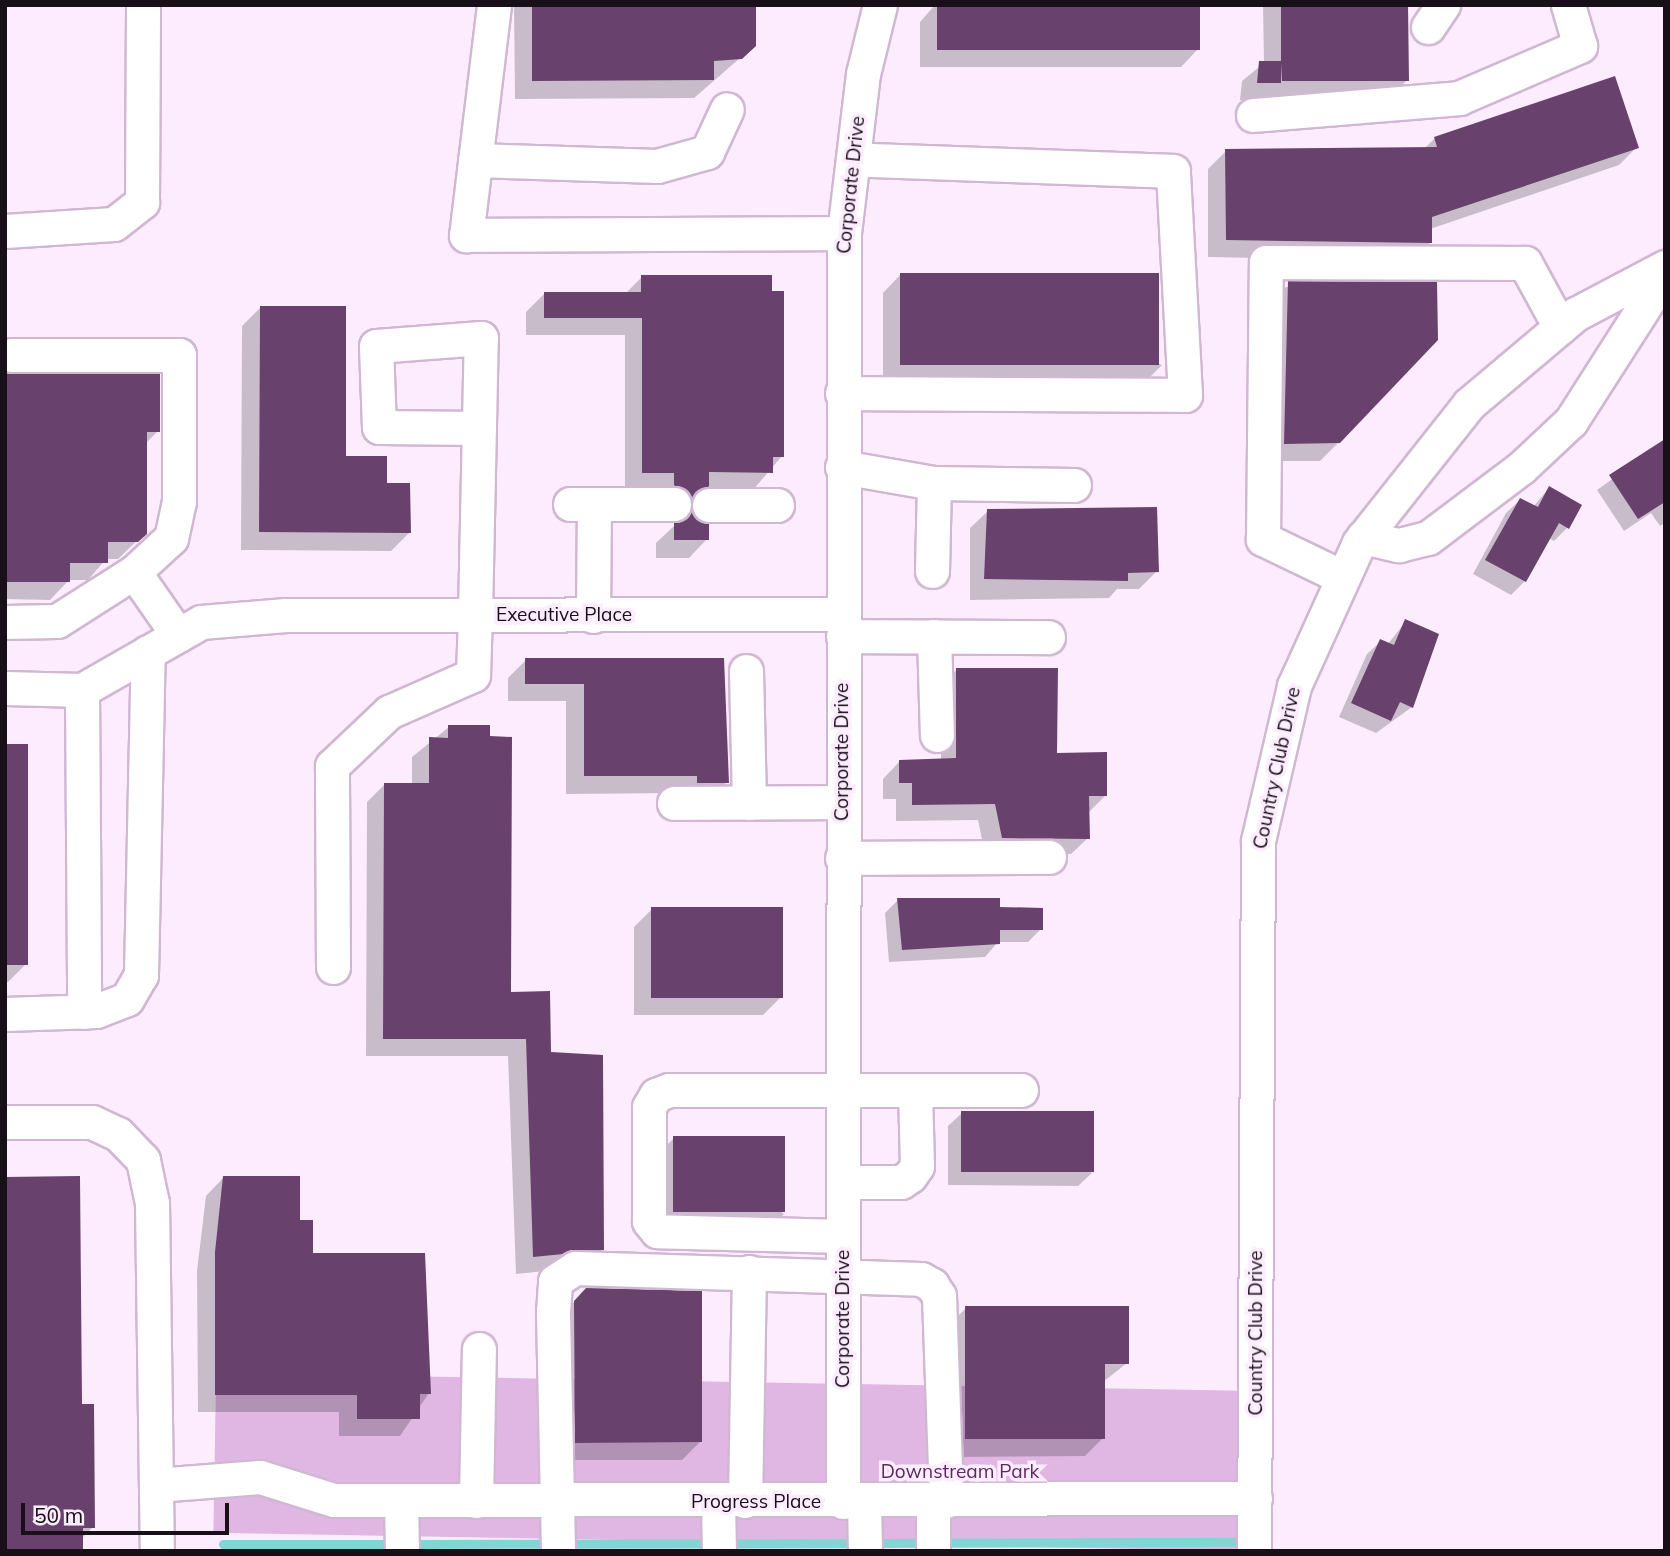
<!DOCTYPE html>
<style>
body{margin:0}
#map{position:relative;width:1670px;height:1556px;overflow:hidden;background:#fcecfd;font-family:Mulish,sans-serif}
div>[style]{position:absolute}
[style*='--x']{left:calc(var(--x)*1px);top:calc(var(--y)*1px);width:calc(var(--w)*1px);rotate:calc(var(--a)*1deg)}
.green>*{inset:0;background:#dfb7e2;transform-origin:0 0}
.shadow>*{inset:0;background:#0003}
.stream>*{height:9px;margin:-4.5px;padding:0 4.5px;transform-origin:4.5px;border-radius:4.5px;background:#81d5d2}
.building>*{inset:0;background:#68426c;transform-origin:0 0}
.roads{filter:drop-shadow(2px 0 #d0b7d2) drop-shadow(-2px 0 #d0b7d2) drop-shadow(0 2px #d0b7d2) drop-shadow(0 -2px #d0b7d2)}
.minor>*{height:33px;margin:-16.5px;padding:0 16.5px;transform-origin:16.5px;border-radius:16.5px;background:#fff}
span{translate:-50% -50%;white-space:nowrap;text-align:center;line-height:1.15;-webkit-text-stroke:7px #fcecfd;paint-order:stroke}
.street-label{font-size:19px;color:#180f18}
.park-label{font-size:19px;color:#5c2861}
.frame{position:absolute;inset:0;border:7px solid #180f18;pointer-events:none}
.scale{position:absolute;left:21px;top:1503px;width:208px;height:32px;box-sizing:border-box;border:4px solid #180f18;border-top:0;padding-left:9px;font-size:21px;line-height:24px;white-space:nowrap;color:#180f18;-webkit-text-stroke:5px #fcecfd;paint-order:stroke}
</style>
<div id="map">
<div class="green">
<div style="left:1256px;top:1391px;width:160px;height:1040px;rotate:91deg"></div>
</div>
<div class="shadow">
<div style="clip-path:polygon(514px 5px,752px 5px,754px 46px,694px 98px,515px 99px)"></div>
<div style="clip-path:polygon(1198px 5px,1198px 49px,1181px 67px,920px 67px,920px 22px,935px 5px)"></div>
<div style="clip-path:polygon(1263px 5px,1407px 5px,1407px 80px,1389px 99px,1240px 100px,1242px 81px,1264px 63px)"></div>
<div style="clip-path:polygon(1435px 138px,1637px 147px,1619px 165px,1430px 229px,1430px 243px,1412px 261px,1208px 257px,1208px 169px,1226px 151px,1425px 148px)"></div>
<div style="clip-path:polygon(901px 274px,1162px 365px,1144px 383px,883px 383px,883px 293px)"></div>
<div style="clip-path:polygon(642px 277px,782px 456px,753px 490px,702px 490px,688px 504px,625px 490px,625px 335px,526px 335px,526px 312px,544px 294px,625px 294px)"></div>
<div style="clip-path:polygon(1436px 284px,1339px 442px,1320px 461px,1267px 461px,1268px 305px,1286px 287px)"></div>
<div style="clip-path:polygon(260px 308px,344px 458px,385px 485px,409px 533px,391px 551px,241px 550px,242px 326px)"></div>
<div style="clip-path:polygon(5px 374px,158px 431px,145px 444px,145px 533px,118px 559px,106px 559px,88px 580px,69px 580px,50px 600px,5px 599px)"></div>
<div style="clip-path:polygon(1665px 441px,1665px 523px,1660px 526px,1651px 513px,1624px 531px,1597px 490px)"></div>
<div style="clip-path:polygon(1549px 488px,1567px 528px,1554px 541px,1549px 538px,1525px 581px,1511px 595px,1473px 574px,1506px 513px,1520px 500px,1533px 507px)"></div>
<div style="clip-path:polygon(988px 511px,1157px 571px,1139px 589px,1117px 589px,1109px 598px,970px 600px,970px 528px)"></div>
<div style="clip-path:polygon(675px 525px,707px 539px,689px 558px,656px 558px,656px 543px)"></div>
<div style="clip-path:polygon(1406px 621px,1412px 707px,1376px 733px,1339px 717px,1367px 654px,1381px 641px,1388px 644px)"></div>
<div style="clip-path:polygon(526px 660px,722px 660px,727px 782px,709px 800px,679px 793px,566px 794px,566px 701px,508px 701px,508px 678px)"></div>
<div style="clip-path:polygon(957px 669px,1106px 795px,1089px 812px,1088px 838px,1071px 854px,985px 854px,978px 820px,896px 821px,896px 799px,883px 799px,883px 779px,899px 762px,941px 760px,941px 686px)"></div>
<div style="clip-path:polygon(449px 727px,509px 994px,549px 1053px,602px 1249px,584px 1267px,516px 1274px,508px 1056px,366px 1056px,367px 802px,385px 784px,412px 785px,412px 757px)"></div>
<div style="clip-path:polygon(5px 746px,26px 964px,8px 982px,5px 982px)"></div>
<div style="clip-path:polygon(898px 900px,998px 909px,1041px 929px,1028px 942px,998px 942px,985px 957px,889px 962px,885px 913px)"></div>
<div style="clip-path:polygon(652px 909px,781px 997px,763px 1015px,634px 1015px,634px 927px)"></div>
<div style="clip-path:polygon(962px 1113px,1092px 1173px,1078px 1186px,948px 1185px,948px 1126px)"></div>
<div style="clip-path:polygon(674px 1138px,784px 1214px,770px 1228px,660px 1225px,660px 1152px)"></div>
<div style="clip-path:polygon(224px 1177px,298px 1221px,312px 1255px,429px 1393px,400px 1436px,339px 1436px,339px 1412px,198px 1412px,197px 1271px,206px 1196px)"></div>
<div style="clip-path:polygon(587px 1289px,700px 1442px,682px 1460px,557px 1460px,568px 1308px)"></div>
<div style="clip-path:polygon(966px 1308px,1127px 1363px,1103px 1382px,1103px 1438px,1085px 1456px,948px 1457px,948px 1326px)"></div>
<div style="clip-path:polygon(80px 1406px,93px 1527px,81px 1539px)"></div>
</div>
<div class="stream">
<div style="--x:871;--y:1543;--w:378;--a:-0.2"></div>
<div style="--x:223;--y:1544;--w:172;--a:0"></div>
<div style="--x:409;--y:1544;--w:448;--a:-0.1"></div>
</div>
<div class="building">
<div style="clip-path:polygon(532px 5px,756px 5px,756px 46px,742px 59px,714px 61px,714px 80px,532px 81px)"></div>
<div style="left:937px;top:5px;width:263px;height:45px"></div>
<div style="clip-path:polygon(1281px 5px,1408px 5px,1409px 81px,1282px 81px,1281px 63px,1281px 83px,1257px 83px,1259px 61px,1281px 61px)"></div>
<div style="clip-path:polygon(1615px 76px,1639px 148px,1432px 217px,1432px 243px,1226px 240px,1225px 149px,1437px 147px,1434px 137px)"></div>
<div style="left:900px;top:273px;width:259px;height:92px"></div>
<div style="clip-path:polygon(641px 275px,772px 275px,772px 291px,784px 291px,784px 457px,773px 457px,773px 473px,709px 472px,709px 486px,692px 498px,674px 485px,674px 473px,642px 473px,642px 318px,544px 318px,544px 292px,641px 292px)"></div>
<div style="clip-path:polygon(1288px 281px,1437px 282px,1438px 340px,1340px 443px,1284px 444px)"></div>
<div style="clip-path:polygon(260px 306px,346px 306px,346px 456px,387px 456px,387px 483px,410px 483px,411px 533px,259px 532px)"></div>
<div style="clip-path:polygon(5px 373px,160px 374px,160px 432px,147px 432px,147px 534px,138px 542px,108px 542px,108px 563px,70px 563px,70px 582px,5px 582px)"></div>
<div style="clip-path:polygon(1665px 439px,1665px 502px,1638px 519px,1609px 475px)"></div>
<div style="clip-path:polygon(1549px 486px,1582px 505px,1569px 529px,1559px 523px,1526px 582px,1485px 560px,1520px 498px,1538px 507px)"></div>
<div style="clip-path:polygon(1157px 507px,1159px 572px,1128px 573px,1128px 581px,984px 579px,987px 509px)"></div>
<div style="clip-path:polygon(691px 511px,709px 524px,709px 540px,674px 540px,674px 523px)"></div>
<div style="clip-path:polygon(1405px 619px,1439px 634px,1413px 708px,1400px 702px,1391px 721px,1351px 703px,1380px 639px,1394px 645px)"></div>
<div style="clip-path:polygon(525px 658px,724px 658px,729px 783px,697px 783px,697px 776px,584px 776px,584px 684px,525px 684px)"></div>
<div style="clip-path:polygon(956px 668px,1058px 668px,1057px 753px,1107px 752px,1107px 796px,1089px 796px,1090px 839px,1002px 838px,995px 804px,912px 805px,912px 783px,899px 783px,899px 760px,956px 758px)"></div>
<div style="clip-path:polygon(448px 725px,490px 725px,490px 736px,512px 737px,511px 992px,550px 991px,551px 1052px,603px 1055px,604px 1250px,533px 1257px,526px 1039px,383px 1039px,384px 783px,429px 783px,429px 737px,448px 738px)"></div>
<div style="left:5px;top:744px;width:23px;height:221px"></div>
<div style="clip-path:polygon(897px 898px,1000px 898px,1000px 907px,1043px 908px,1043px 930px,1000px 930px,1000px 944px,902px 950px)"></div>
<div style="left:651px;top:907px;width:132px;height:91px"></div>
<div style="left:961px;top:1111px;width:133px;height:61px"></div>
<div style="left:673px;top:1136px;width:112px;height:76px"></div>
<div style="clip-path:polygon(80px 1176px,82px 1404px,94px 1404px,95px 1528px,83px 1528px,83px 1551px,5px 1551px,5px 1177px)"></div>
<div style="clip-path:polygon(223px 1176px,300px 1176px,300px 1220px,313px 1220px,313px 1253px,425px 1253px,431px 1394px,420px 1394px,420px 1419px,357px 1419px,357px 1395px,215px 1395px,215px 1252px)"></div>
<div style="clip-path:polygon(586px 1288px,702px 1291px,702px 1442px,575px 1443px,574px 1301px)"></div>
<div style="clip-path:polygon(965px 1306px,1129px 1306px,1129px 1364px,1105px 1364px,1105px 1439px,965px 1439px)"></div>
</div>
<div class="roads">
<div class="minor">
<div style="--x:494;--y:5;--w:232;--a:96.9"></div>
<div style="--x:466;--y:235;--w:378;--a:-0.3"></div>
<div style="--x:1428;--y:27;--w:27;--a:-56"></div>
<div style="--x:1253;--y:115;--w:207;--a:-4.7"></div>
<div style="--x:1459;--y:98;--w:132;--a:-23.3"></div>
<div style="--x:1580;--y:46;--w:43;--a:-106.3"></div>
<div style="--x:475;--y:160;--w:182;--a:1.9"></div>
<div style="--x:657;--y:166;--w:52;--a:-15.6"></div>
<div style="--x:707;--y:152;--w:47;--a:-65.1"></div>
<div style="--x:5;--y:231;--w:109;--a:-3.7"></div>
<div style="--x:114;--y:224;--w:36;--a:-38"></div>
<div style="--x:142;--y:202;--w:197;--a:-89.7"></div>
<div style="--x:12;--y:355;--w:167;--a:0"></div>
<div style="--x:179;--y:355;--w:146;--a:90"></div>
<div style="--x:179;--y:501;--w:38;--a:102"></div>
<div style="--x:171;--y:538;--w:50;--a:137.4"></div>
<div style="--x:842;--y:393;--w:343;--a:0.3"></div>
<div style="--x:1185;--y:395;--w:224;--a:-93.1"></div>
<div style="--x:1173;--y:171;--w:320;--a:-177.9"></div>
<div style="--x:842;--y:467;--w:93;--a:9.9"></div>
<div style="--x:934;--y:483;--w:140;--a:0.8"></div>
<div style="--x:570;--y:504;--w:104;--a:0"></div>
<div style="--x:709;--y:505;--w:68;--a:0"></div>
<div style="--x:1363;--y:537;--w:37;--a:13"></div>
<div style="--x:1399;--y:545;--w:30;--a:-14"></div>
<div style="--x:1428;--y:538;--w:116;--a:-37"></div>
<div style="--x:1521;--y:468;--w:69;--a:-43.2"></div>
<div style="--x:1571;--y:421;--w:174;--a:-57.4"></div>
<div style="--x:932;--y:571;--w:88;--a:-88.7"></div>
<div style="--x:1342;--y:577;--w:88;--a:-154.3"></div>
<div style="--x:1263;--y:539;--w:277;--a:-89.4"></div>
<div style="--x:1266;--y:262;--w:259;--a:0.2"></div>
<div style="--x:1525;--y:263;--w:73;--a:61.3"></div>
<div style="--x:593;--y:616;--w:112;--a:-89.5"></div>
<div style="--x:5;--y:622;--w:52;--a:-1.1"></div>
<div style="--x:57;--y:621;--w:91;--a:-32.5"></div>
<div style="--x:134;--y:572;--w:77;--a:55.1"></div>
<div style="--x:843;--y:636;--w:205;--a:0.3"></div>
<div style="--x:934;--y:636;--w:99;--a:88.3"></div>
<div style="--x:746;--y:671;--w:132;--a:88.7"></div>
<div style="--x:5;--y:688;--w:77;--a:1.5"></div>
<div style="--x:82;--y:690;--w:137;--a:-29.7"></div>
<div style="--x:201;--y:622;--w:85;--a:-4.7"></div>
<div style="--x:286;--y:615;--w:556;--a:-0.1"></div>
<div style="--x:82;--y:690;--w:322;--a:89.6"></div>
<div style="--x:674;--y:803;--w:168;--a:-0.3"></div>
<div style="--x:842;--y:858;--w:207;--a:-0.3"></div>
<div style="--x:333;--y:967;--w:201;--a:-90.3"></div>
<div style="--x:332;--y:766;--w:79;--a:-43.5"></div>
<div style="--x:389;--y:712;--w:92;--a:-23.8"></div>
<div style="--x:473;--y:675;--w:60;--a:-88.1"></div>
<div style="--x:475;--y:615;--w:277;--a:-88.8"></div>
<div style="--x:481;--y:338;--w:105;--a:175.6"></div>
<div style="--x:376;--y:346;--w:81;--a:87.9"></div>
<div style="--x:379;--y:427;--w:100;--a:0.6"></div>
<div style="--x:5;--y:1014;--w:91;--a:-1.9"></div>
<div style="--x:96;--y:1011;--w:33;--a:-21"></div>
<div style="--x:127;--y:999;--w:28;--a:-60"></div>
<div style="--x:141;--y:975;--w:323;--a:-88.8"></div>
<div style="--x:5;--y:1122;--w:87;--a:0"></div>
<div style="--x:92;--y:1122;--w:29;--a:25"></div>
<div style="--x:118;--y:1134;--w:36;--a:46"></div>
<div style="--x:143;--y:1160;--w:44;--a:78.2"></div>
<div style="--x:152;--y:1203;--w:348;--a:89.2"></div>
<div style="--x:843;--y:1182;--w:58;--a:0"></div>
<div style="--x:901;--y:1182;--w:11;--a:-34"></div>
<div style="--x:910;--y:1176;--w:12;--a:-55"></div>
<div style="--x:917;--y:1166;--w:75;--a:-91.5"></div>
<div style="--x:843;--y:1236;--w:186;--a:-178.5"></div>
<div style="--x:657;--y:1231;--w:13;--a:-129"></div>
<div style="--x:649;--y:1221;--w:114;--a:-90"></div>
<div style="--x:649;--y:1107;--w:14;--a:-60"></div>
<div style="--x:656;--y:1095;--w:14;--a:-21"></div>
<div style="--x:669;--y:1090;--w:352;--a:0"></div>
<div style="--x:156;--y:1485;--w:104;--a:-4.4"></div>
<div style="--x:260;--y:1477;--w:77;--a:17.3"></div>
<div style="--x:334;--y:1500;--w:921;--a:-0.12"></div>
<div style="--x:401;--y:1501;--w:50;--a:88.9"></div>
<div style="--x:476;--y:1501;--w:152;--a:-88.9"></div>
<div style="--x:718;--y:1501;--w:50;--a:88.9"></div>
<div style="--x:745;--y:1501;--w:229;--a:-89"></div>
<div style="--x:864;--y:1501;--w:50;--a:88.9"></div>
<div style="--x:933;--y:1501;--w:50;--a:90"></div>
<div style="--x:843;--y:1502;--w:1269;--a:-89.95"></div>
<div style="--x:844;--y:233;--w:160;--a:-83.2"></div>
<div style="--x:863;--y:74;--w:71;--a:-76.2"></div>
<div style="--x:558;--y:1551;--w:239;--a:-91.2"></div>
<div style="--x:553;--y:1312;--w:31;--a:-86"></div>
<div style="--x:555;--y:1281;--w:24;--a:-33"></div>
<div style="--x:575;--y:1268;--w:346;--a:1.8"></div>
<div style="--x:921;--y:1279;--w:13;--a:29"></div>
<div style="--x:932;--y:1285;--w:13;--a:58"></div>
<div style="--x:939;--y:1296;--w:205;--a:88"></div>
<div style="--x:1254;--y:1551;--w:710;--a:-89.68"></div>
<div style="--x:1258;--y:841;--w:159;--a:-76.9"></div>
<div style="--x:1294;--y:686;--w:157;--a:-65.6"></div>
<div style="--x:1359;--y:543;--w:177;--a:-51.6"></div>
<div style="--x:1469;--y:404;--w:140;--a:-40.1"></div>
<div style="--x:1576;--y:314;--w:101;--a:-27.8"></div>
</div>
</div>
<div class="street-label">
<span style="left:851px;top:185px;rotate:-84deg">Corporate Drive</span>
<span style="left:564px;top:615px">Executive Place</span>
<span style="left:842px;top:752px;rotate:-90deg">Corporate Drive</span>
<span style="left:1277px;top:768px;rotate:-78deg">Country Club Drive</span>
<span style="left:843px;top:1319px;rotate:-90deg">Corporate Drive</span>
<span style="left:1256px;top:1333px;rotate:-90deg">Country Club Drive</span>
<span style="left:756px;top:1502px">Progress Place</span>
</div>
<div class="park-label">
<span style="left:960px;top:1472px">Downstream Park</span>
</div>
<div class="frame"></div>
<div class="scale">50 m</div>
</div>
